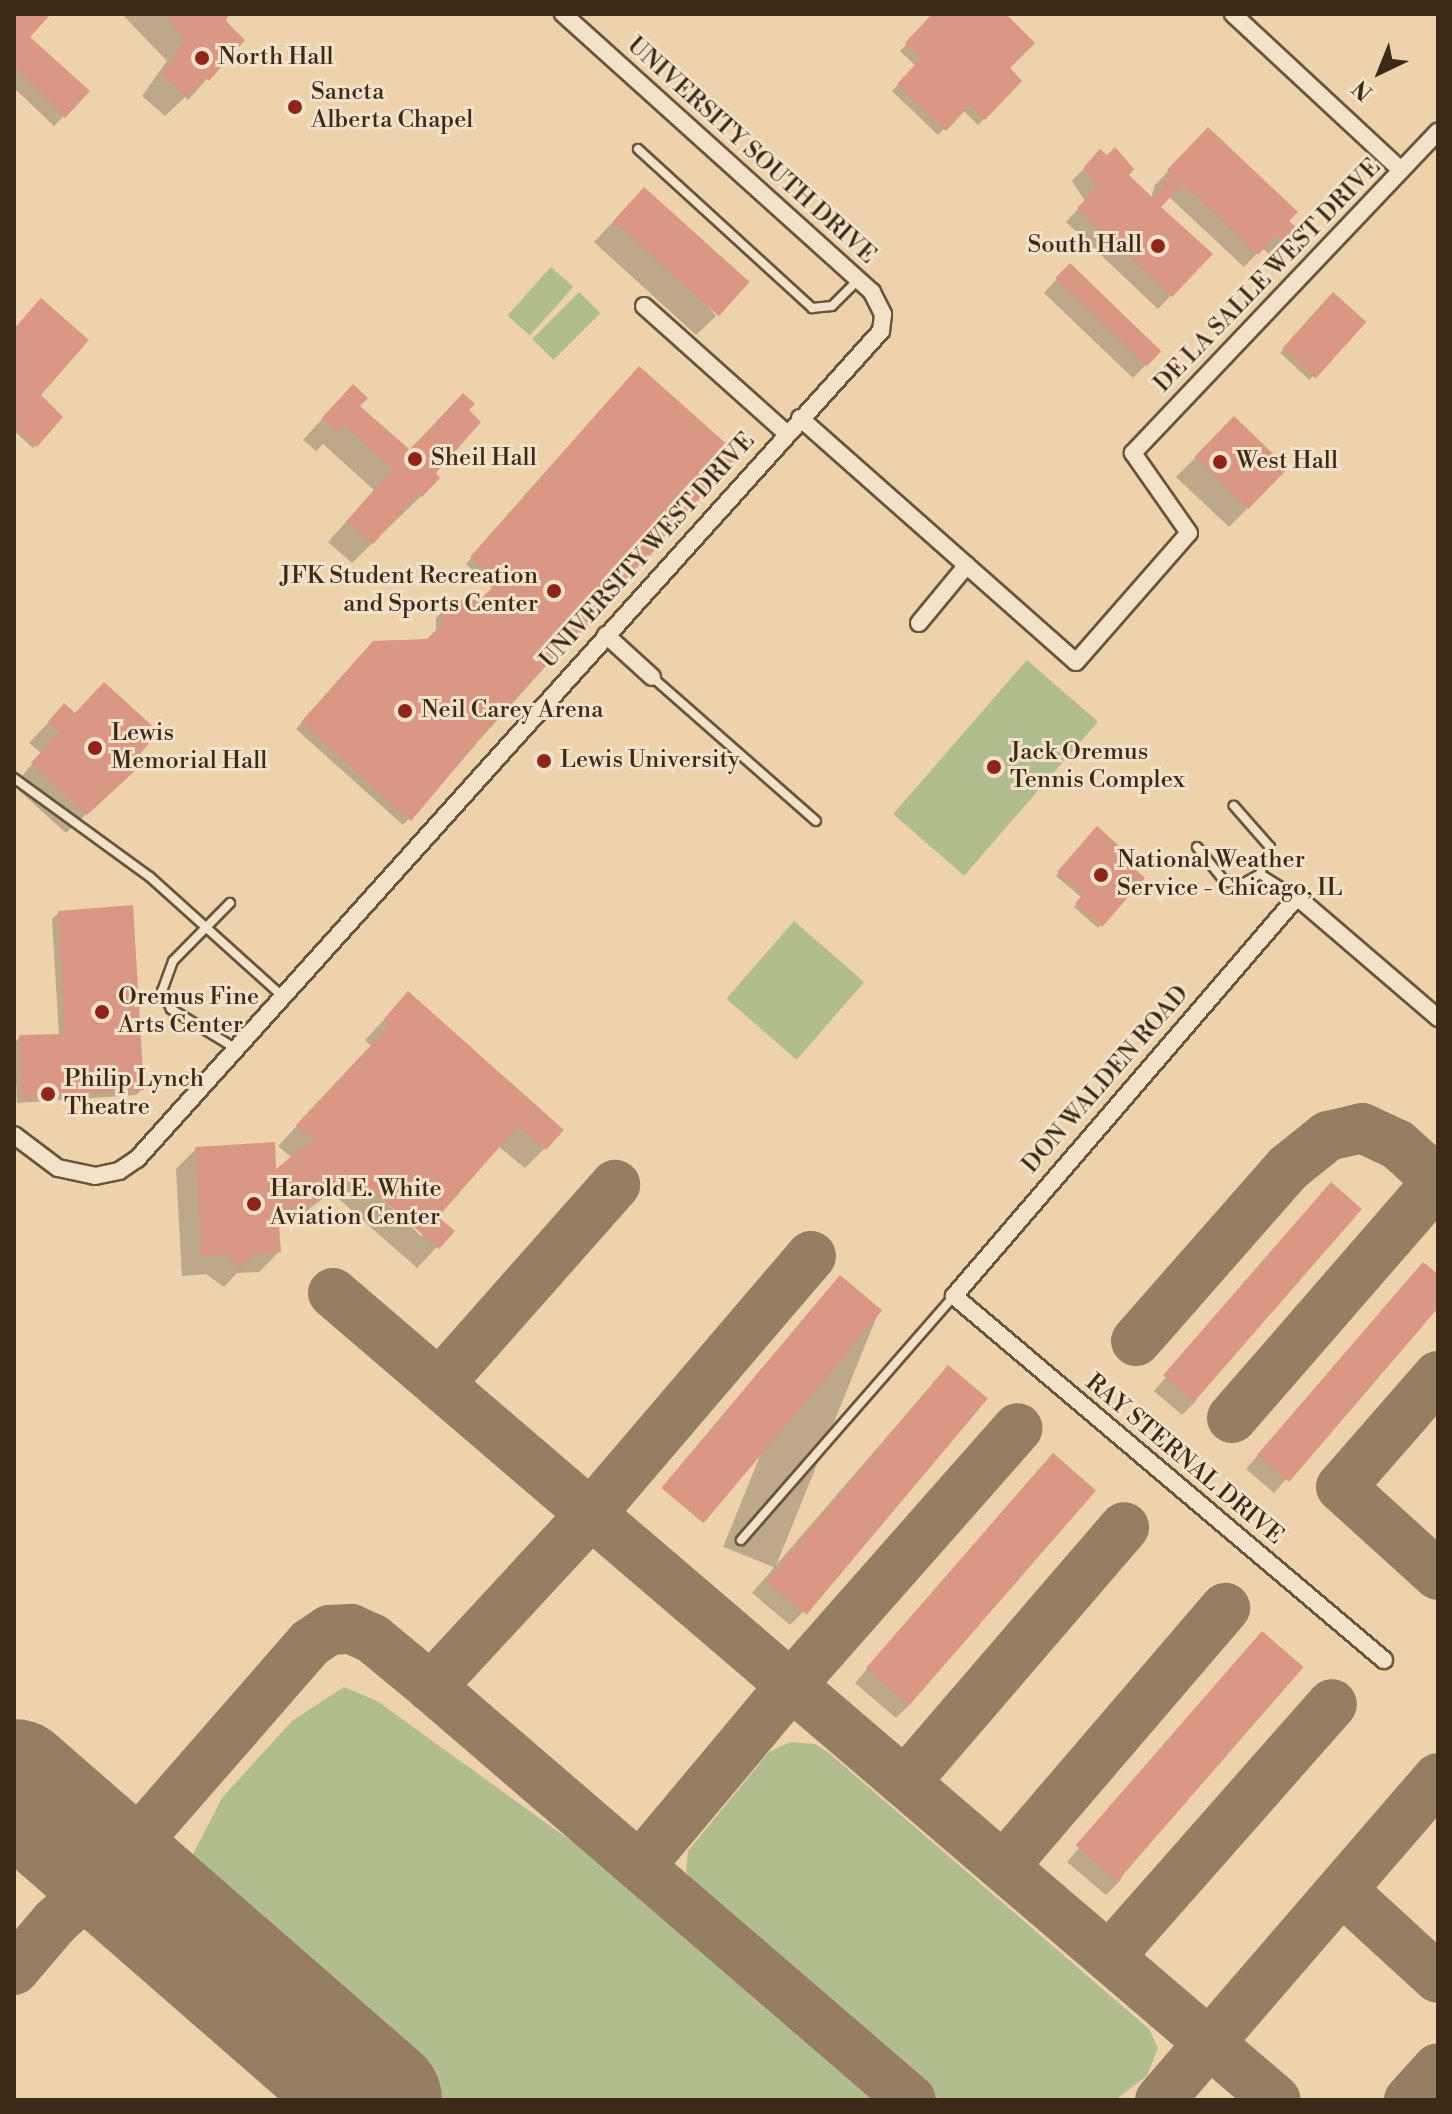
<!DOCTYPE html>
<style>
body{margin:0}
#map{position:relative;width:1452px;height:2114px;overflow:hidden;background:#edd2ac;font-family:"Libre Bodoni",serif}
div>[style]{position:absolute}
[style*='--x']{left:calc(var(--x)*1px);top:calc(var(--y)*1px);width:calc(var(--w)*1px);rotate:calc(var(--a)*1deg)}
.green>*{inset:0;background:#b2bd8e;transform-origin:0 0}
.shadow>*{inset:0;background:#0003;transform-origin:0 0}
.taxiway>*{height:50px;margin:-25px;padding:0 25px;transform-origin:25px;border-radius:25px;background:#957e61}
.runway>*{height:128px;margin:-64px;padding:0 64px;transform-origin:64px;border-radius:64px;background:#957e61}
.building>*{inset:0;background:#da9783;transform-origin:0 0}
.roads{filter:drop-shadow(2px 0 #69543c) drop-shadow(-2px 0 #69543c) drop-shadow(0 2px #69543c) drop-shadow(0 -2px #69543c)}
.service>*{height:8px;margin:-4px;padding:0 4px;transform-origin:4px;border-radius:4px;background:#f3e2c9}
.minor>*{height:16px;margin:-8px;padding:0 8px;transform-origin:8px;border-radius:8px;background:#f3e2c9}
.dots>*{width:22px;height:22px;translate:-50% -50%;box-sizing:border-box;border:4px solid #f3e2c9;border-radius:50%}
span{translate:-50% -50%;white-space:nowrap;text-align:center;line-height:1.15;-webkit-text-stroke:6px #f3e2c9;paint-order:stroke}
.poi-label{font-size:24px;color:#3d2a16}
.left{translate:0 -50%;text-align:left}
.right{translate:-100% -50%;text-align:right}
.street-label{font-size:24px;color:#3d2a16}
.frame{position:absolute;inset:0;border:16px solid #3d2a16;pointer-events:none}
.north{position:absolute;left:1340px;top:32px;width:80px;height:80px;-webkit-text-stroke:6px #f3e2c9;paint-order:stroke;rotate:223deg;font-size:22px;font-weight:700;line-height:32px;text-align:center;color:#3d2a16}
.north::after{content:'';display:block;margin:auto;width:28px;height:36px;background:#3d2a16;clip-path:polygon(50% 0,100% 100%,50% 72%,0 100%)}
</style>
<div id="map">
<div class="green">
<div style="left:551px;top:267px;width:30px;height:65px;rotate:42deg"></div>
<div style="left:579px;top:292px;width:30px;height:66px;rotate:45deg"></div>
<div style="left:1027px;top:660px;width:94px;height:204px;rotate:41deg"></div>
<div style="left:794px;top:921px;width:93px;height:103px;rotate:41deg"></div>
<div style="clip-path:polygon(344px 1687px,377px 1701px,574px 1843px,876px 2100px,437px 2100px,240px 1928px,210px 1896px,192px 1856px,222px 1798px,292px 1721px)"></div>
<div style="clip-path:polygon(790px 1742px,815px 1744px,829px 1753px,1149px 2029px,1158px 2048px,1147px 2076px,1115px 2100px,940px 2100px,702px 1894px,686px 1872px,688px 1851px,769px 1752px)"></div>
</div>
<div class="shadow">
<div style="clip-path:polygon(14px 14px,48px 14px,27px 38px,64px 116px,54px 126px,14px 88px)"></div>
<div style="clip-path:polygon(122px 14px,221px 14px,242px 40px,188px 100px,185px 97px,165px 116px,142px 96px,167px 61px)"></div>
<div style="clip-path:polygon(934px 14px,1003px 14px,1007px 68px,1020px 81px,978px 125px,963px 110px,938px 135px,892px 91px,916px 66px,900px 51px)"></div>
<div style="clip-path:polygon(1208px 130px,1295px 228px,1269px 254px,1262px 248px,1244px 267px,1168px 196px,1158px 207px,1210px 254px,1158px 309px,1066px 222px,1085px 201px,1072px 181px,1087px 165px,1126px 175px,1151px 199px,1155px 185px)"></div>
<div style="clip-path:polygon(625px 209px,716px 316px,696px 335px,594px 242px)"></div>
<div style="clip-path:polygon(1057px 279px,1159px 351px,1133px 378px,1044px 293px)"></div>
<div style="left:1334px;top:295px;width:40px;height:79px;rotate:43deg"></div>
<div style="clip-path:polygon(14px 331px,38px 395px,60px 417px,33px 448px,14px 431px)"></div>
<div style="clip-path:polygon(633px 375px,736px 455px,403px 825px,296px 729px,367px 650px,428px 641px,436px 632px,436px 618px,451px 602px,481px 602px,493px 589px,466px 564px)"></div>
<div style="clip-path:polygon(462px 396px,421px 496px,352px 563px,328px 542px,374px 490px,323px 444px,316px 451px,303px 440px,333px 407px,357px 406px,408px 451px)"></div>
<div style="clip-path:polygon(1234px 419px,1249px 507px,1229px 527px,1176px 477px)"></div>
<div style="clip-path:polygon(64px 706px,129px 764px,114px 788px,66px 833px,14px 786px,41px 753px,29px 743px)"></div>
<div style="clip-path:polygon(1097px 829px,1142px 878px,1098px 928px,1074px 907px,1082px 898px,1056px 876px)"></div>
<div style="clip-path:polygon(59px 913px,142px 1089px,136px 1095px,17px 1103px,14px 1043px,20px 1037px,59px 1036px,52px 919px)"></div>
<div style="clip-path:polygon(evenodd,408px 994px,545px 1148px,525px 1168px,498px 1146px,435px 1217px,452px 1231px,417px 1268px,331px 1192px,294px 1221px,277px 1225px,279px 1252px,259px 1272px,237px 1273px,224px 1287px,206px 1274px,182px 1276px,176px 1169px,196px 1149px,274px 1173px,292px 1158px,278px 1146px,371px 1046px,365px 1040px,408px 994px,346px 1165px,424px 1233px,421px 1236px,346px 1165px)"></div>
<div style="clip-path:polygon(1318px 1198px,1195px 1402px,1182px 1415px,1154px 1391px)"></div>
<div style="clip-path:polygon(1438px 1277px,1438px 1305px,1274px 1493px,1246px 1469px,1410px 1278px)"></div>
<div style="left:827px;top:1290px;width:56px;height:277px;rotate:22deg"></div>
<div style="clip-path:polygon(935px 1381px,803px 1612px,790px 1625px,752px 1593px)"></div>
<div style="clip-path:polygon(1039px 1469px,909px 1705px,896px 1718px,855px 1683px)"></div>
<div style="clip-path:polygon(1249px 1647px,1119px 1882px,1106px 1895px,1067px 1862px)"></div>
</div>
<div class="taxiway">
<div style="--x:811;--y:1256;--w:339;--a:130.5"></div>
<div style="--x:591;--y:1514;--w:901;--a:40.55"></div>
<div style="--x:333;--y:1293;--w:340;--a:40.6"></div>
<div style="--x:591;--y:1514;--w:236;--a:132.8"></div>
<div style="--x:1136;--y:1341;--w:230;--a:-48.7"></div>
<div style="--x:1288;--y:1168;--w:51;--a:-38.7"></div>
<div style="--x:1328;--y:1136;--w:35;--a:-13"></div>
<div style="--x:1362;--y:1128;--w:38;--a:25"></div>
<div style="--x:1397;--y:1144;--w:55;--a:42.1"></div>
<div style="--x:1438;--y:1376;--w:147;--a:131.1"></div>
<div style="--x:1341;--y:1487;--w:131;--a:42.2"></div>
<div style="--x:439;--y:1384;--w:266;--a:-48.5"></div>
<div style="--x:1232;--y:1418;--w:314;--a:-49"></div>
<div style="--x:905;--y:1782;--w:336;--a:-49.3"></div>
<div style="--x:640;--y:1866;--w:237;--a:-50.1"></div>
<div style="--x:792;--y:1684;--w:341;--a:-48.6"></div>
<div style="--x:1004;--y:1866;--w:340;--a:-49.4"></div>
<div style="--x:1342;--y:1890;--w:130;--a:42.5"></div>
<div style="--x:1109;--y:1957;--w:337;--a:-48.6"></div>
<div style="--x:14;--y:1970;--w:63;--a:-49.5"></div>
<div style="--x:55;--y:1922;--w:77;--a:-42.4"></div>
<div style="--x:112;--y:1870;--w:301;--a:-48.9"></div>
<div style="--x:310;--y:1643;--w:23;--a:-34"></div>
<div style="--x:329;--y:1630;--w:22;--a:-3"></div>
<div style="--x:351;--y:1629;--w:24;--a:24"></div>
<div style="--x:373;--y:1639;--w:75;--a:39.6"></div>
<div style="--x:431;--y:1687;--w:633;--a:40.71"></div>
<div style="--x:1160;--y:2100;--w:425;--a:-49.2"></div>
<div style="--x:1409;--y:2100;--w:43;--a:-47.8"></div>
</div>
<div class="runway">
<div style="--x:14;--y:1783;--w:483;--a:41.1"></div>
</div>
<div class="building">
<div style="clip-path:polygon(14px 14px,51px 14px,30px 37px,90px 91px,65px 118px,14px 67px)"></div>
<div style="clip-path:polygon(165px 14px,230px 14px,225px 21px,245px 40px,209px 81px,205px 77px,187px 97px,161px 75px,185px 40px)"></div>
<div style="clip-path:polygon(932px 14px,1006px 14px,1035px 43px,1010px 68px,1022px 81px,985px 120px,970px 105px,946px 131px,897px 84px,921px 58px,905px 43px)"></div>
<div style="clip-path:polygon(1208px 127px,1298px 212px,1289px 221px,1297px 228px,1284px 242px,1276px 235px,1258px 255px,1183px 184px,1161px 207px,1213px 254px,1172px 297px,1077px 208px,1097px 187px,1084px 167px,1100px 149px,1107px 155px,1115px 147px,1134px 169px,1129px 175px,1154px 199px,1170px 174px,1167px 170px)"></div>
<div style="left:644px;top:187px;width:142px;height:46px;rotate:42deg"></div>
<div style="left:1070px;top:263px;width:127px;height:21px;rotate:44deg"></div>
<div style="left:1333px;top:292px;width:45px;height:76px;rotate:42deg"></div>
<div style="clip-path:polygon(41px 298px,89px 340px,41px 395px,63px 417px,37px 447px,14px 426px,14px 329px)"></div>
<div style="clip-path:polygon(639px 366px,739px 455px,571px 644px,567px 641px,506px 708px,411px 821px,301px 722px,373px 641px,427px 639px,442px 624px,441px 610px,450px 600px,480px 600px,498px 582px,470px 557px)"></div>
<div style="clip-path:polygon(353px 384px,368px 398px,360px 406px,410px 450px,463px 393px,475px 404px,469px 410px,481px 422px,436px 473px,440px 478px,422px 497px,418px 493px,373px 544px,347px 521px,392px 469px,344px 425px,337px 433px,321px 419px)"></div>
<div style="left:1234px;top:416px;width:75px;height:57px;rotate:44deg"></div>
<div style="clip-path:polygon(104px 682px,159px 732px,131px 764px,137px 769px,87px 815px,31px 763px,59px 732px,48px 722px,64px 703px,75px 713px)"></div>
<div style="clip-path:polygon(1097px 826px,1127px 853px,1122px 858px,1145px 878px,1102px 927px,1075px 903px,1083px 895px,1057px 872px)"></div>
<div style="clip-path:polygon(133px 905px,144px 1090px,22px 1098px,19px 1035px,65px 1034px,58px 911px)"></div>
<div style="clip-path:polygon(408px 991px,564px 1130px,546px 1150px,518px 1126px,438px 1217px,455px 1231px,439px 1249px,352px 1173px,316px 1202px,278px 1211px,281px 1252px,256px 1254px,240px 1268px,227px 1255px,202px 1257px,195px 1147px,275px 1142px,276px 1169px,313px 1139px,296px 1125px,390px 1025px,384px 1019px)"></div>
<div style="left:1331px;top:1182px;width:41px;height:256px;rotate:41deg"></div>
<div style="clip-path:polygon(1423px 1262px,1438px 1274px,1438px 1308px,1289px 1482px,1257px 1455px)"></div>
<div style="left:840px;top:1275px;width:55px;height:278px;rotate:40deg"></div>
<div style="left:948px;top:1365px;width:52px;height:282px;rotate:40deg"></div>
<div style="left:1053px;top:1453px;width:57px;height:285px;rotate:41deg"></div>
<div style="left:1262px;top:1631px;width:55px;height:284px;rotate:41deg"></div>
</div>
<div class="roads">
<div class="service">
<div style="--x:638;--y:149;--w:236;--a:42.4"></div>
<div style="--x:812;--y:308;--w:20;--a:-6"></div>
<div style="--x:832;--y:306;--w:37;--a:-45"></div>
<div style="--x:652;--y:677;--w:218;--a:41.3"></div>
<div style="--x:14;--y:778;--w:168;--a:36.1"></div>
<div style="--x:150;--y:877;--w:178;--a:42"></div>
<div style="--x:1197;--y:847;--w:45;--a:51.3"></div>
<div style="--x:1225;--y:882;--w:19;--a:3"></div>
<div style="--x:1244;--y:883;--w:18;--a:-29"></div>
<div style="--x:1260;--y:874;--w:29;--a:-70"></div>
<div style="--x:1270;--y:847;--w:55;--a:-131.3"></div>
<div style="--x:1260;--y:874;--w:44;--a:31.9"></div>
<div style="--x:230;--y:903;--w:81;--a:134.5"></div>
<div style="--x:173;--y:961;--w:32;--a:110"></div>
<div style="--x:162;--y:991;--w:20;--a:63"></div>
<div style="--x:171;--y:1009;--w:75;--a:31.4"></div>
<div style="--x:741;--y:1540;--w:324;--a:-48.9"></div>
</div>
<div class="minor">
<div style="--x:1233;--y:14;--w:229;--a:42.9"></div>
<div style="--x:644;--y:306;--w:191;--a:41.8"></div>
<div style="--x:800;--y:418;--w:368;--a:41.5"></div>
<div style="--x:1076;--y:662;--w:171;--a:-48.8"></div>
<div style="--x:1189;--y:533;--w:98;--a:-125"></div>
<div style="--x:1133;--y:453;--w:443;--a:-46.5"></div>
<div style="--x:919;--y:623;--w:75;--a:-50.4"></div>
<div style="--x:606;--y:635;--w:62;--a:42.4"></div>
<div style="--x:14;--y:1135;--w:55;--a:36.9"></div>
<div style="--x:58;--y:1168;--w:38;--a:12"></div>
<div style="--x:95;--y:1176;--w:25;--a:-12"></div>
<div style="--x:119;--y:1171;--w:22;--a:-34"></div>
<div style="--x:137;--y:1159;--w:1113;--a:-48.06"></div>
<div style="--x:881;--y:331;--w:17;--a:-83"></div>
<div style="--x:883;--y:314;--w:25;--a:-117"></div>
<div style="--x:872;--y:292;--w:416;--a:-138"></div>
<div style="--x:1384;--y:1660;--w:563;--a:-139.75"></div>
<div style="--x:954;--y:1296;--w:526;--a:-49.32"></div>
<div style="--x:1297;--y:897;--w:186;--a:40.6"></div>
</div>
</div>
<div class="dots">
<div style="left:202px;top:58px;background:#8f2418"></div>
<div style="left:295px;top:107px;background:#8f2418"></div>
<div style="left:1158px;top:246px;background:#8f2418"></div>
<div style="left:415px;top:459px;background:#8f2418"></div>
<div style="left:1220px;top:462px;background:#8f2418"></div>
<div style="left:554px;top:591px;background:#8f2418"></div>
<div style="left:405px;top:711px;background:#8f2418"></div>
<div style="left:95px;top:748px;background:#8f2418"></div>
<div style="left:544px;top:761px;background:#8f2418"></div>
<div style="left:994px;top:767px;background:#8f2418"></div>
<div style="left:1101px;top:875px;background:#8f2418"></div>
<div style="left:102px;top:1012px;background:#8f2418"></div>
<div style="left:48px;top:1094px;background:#8f2418"></div>
<div style="left:254px;top:1204px;background:#8f2418"></div>
</div>
<div class="poi-label">
<span class="left" style="left:218px;top:58px">North Hall</span>
<span class="left" style="left:311px;top:107px">Sancta<br>Alberta Chapel</span>
<span class="right" style="left:1142px;top:246px">South Hall</span>
<span class="left" style="left:431px;top:459px">Sheil Hall</span>
<span class="left" style="left:1236px;top:462px">West Hall</span>
<span class="right" style="left:538px;top:591px">JFK Student Recreation<br>and Sports Center</span>
<span class="left" style="left:421px;top:711px">Neil Carey Arena</span>
<span class="left" style="left:111px;top:748px">Lewis<br>Memorial Hall</span>
<span class="left" style="left:1010px;top:767px">Jack Oremus<br>Tennis Complex</span>
<span class="left" style="left:560px;top:761px">Lewis University</span>
<span class="left" style="left:1117px;top:875px">National Weather<br>Service - Chicago, IL</span>
<span class="left" style="left:118px;top:1012px">Oremus Fine<br>Arts Center</span>
<span class="left" style="left:64px;top:1094px">Philip Lynch<br>Theatre</span>
<span class="left" style="left:270px;top:1204px">Harold E. White<br>Aviation Center</span>
</div>
<div class="street-label">
<span style="left:751px;top:151px;rotate:42deg">UNIVERSITY SOUTH DRIVE</span>
<span style="left:1268px;top:276px;rotate:-46deg">DE LA SALLE WEST DRIVE</span>
<span style="left:648px;top:551px;rotate:-48deg">UNIVERSITY WEST DRIVE</span>
<span style="left:1106px;top:1080px;rotate:-49deg">DON WALDEN ROAD</span>
<span style="left:1184px;top:1460px;rotate:40deg">RAY STERNAL DRIVE</span>
</div>
<div class="frame"></div>
<div class="north">N</div>
</div>
